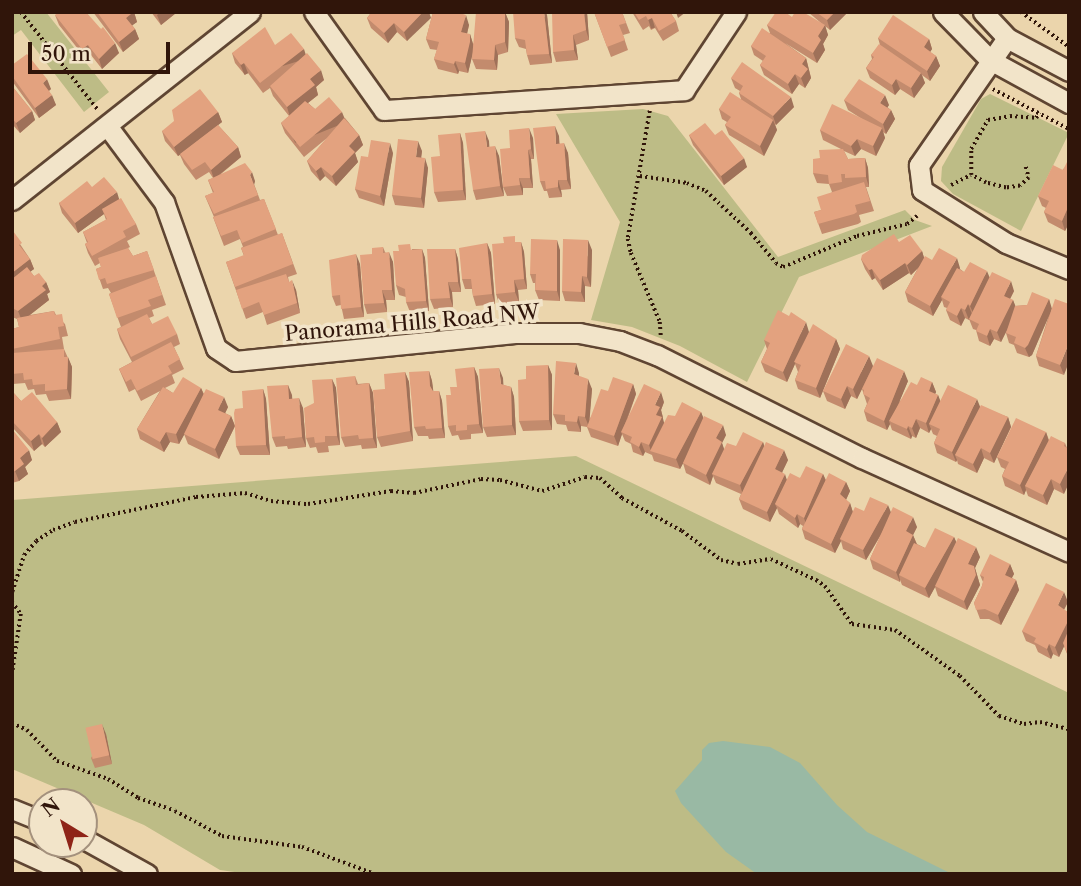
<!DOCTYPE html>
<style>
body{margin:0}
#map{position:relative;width:1081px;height:886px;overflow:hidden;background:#ebd5ac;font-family:"Libre Caslon Text",serif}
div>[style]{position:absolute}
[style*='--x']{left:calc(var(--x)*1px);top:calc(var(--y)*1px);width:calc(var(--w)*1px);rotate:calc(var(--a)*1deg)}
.green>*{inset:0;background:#bdbc86}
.water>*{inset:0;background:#99b9a4}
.path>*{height:3.5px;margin-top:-1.75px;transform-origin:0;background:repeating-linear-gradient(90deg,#30150a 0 2px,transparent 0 5.5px)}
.roads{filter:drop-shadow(2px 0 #5f4532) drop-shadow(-2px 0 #5f4532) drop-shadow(0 2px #5f4532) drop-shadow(0 -2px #5f4532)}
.minor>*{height:19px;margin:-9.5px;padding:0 9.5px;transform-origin:9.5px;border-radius:9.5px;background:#f2e4c9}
.wall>*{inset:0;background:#c38b6d}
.shaded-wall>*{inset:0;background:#9f7159;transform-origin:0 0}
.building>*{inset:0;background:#e3a27f;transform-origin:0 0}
span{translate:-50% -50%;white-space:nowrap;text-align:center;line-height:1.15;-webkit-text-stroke:7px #f2e4c9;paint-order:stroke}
.street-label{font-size:21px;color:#30150a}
.frame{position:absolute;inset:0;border:14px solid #30150a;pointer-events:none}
.north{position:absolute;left:28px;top:788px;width:70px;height:70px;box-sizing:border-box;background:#f2e4c9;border:2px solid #a4917d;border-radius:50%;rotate:322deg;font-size:19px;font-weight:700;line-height:28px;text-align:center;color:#30150a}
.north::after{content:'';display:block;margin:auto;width:24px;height:32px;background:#8f2418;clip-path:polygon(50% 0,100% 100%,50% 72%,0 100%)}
.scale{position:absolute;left:28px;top:42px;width:142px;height:32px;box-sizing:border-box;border:4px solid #30150a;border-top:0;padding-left:9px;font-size:21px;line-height:24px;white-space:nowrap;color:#30150a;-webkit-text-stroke:5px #f2e4c9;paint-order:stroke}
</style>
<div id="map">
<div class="green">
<div style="clip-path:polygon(12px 12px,46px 12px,109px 92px,84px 112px,21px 30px,12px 36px)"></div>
<div style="clip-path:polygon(990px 94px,1069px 133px,1021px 231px,953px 194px,941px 181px,942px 167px,981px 99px)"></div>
<div style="clip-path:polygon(643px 109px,668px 116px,778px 257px,905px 210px,915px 220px,932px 226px,799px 277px,747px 382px,680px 346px,632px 327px,591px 320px,620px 222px,556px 114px)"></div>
<div style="clip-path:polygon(576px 456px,1069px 693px,1069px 874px,249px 874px,220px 870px,144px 825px,12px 769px,12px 500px)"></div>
</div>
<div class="water">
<div style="clip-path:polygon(723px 741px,770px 747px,800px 763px,837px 805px,867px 832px,952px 874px,757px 874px,726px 852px,681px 803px,675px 791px,702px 760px,702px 750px,709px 743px)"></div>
</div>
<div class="path">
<div style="--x:21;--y:12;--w:125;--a:51.8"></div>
<div style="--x:1021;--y:12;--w:59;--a:36.1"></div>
<div style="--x:993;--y:89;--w:86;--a:27.8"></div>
<div style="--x:650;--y:111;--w:130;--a:99.8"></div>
<div style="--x:628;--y:239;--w:14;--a:78"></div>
<div style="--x:631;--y:253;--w:75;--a:67.2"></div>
<div style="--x:660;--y:322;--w:15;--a:86"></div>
<div style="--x:1026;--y:167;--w:11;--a:75"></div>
<div style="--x:1029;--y:178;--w:12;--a:138"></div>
<div style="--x:1020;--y:186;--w:14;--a:172"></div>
<div style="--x:1006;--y:188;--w:21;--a:-166"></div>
<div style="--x:986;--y:183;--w:17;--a:-152"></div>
<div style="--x:971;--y:175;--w:26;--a:-90"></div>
<div style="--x:971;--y:149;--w:34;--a:-60"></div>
<div style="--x:988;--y:120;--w:22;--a:-10"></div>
<div style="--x:1010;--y:116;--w:26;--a:4"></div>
<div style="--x:1036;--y:118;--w:6;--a:-59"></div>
<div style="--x:640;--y:176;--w:48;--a:8.5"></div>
<div style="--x:687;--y:183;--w:21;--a:23"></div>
<div style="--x:706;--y:191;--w:62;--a:43"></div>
<div style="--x:751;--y:233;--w:39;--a:50"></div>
<div style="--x:776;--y:263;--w:8;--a:30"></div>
<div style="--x:783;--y:267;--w:80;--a:-22.7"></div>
<div style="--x:857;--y:236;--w:51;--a:-13.5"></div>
<div style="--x:907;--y:224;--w:13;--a:-39"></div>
<div style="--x:951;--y:185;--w:22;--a:-27"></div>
<div style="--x:12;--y:592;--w:39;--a:-72"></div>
<div style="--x:24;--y:555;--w:18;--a:-49"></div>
<div style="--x:36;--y:541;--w:20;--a:-33"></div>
<div style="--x:53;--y:530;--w:23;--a:-20"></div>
<div style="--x:75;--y:522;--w:124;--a:-11.7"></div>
<div style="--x:196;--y:497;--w:49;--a:-4.7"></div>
<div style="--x:245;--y:493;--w:27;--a:17"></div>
<div style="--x:271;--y:501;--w:37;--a:5"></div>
<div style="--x:308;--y:504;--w:84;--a:-8.9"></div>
<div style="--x:391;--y:491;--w:23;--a:5"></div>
<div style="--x:414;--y:493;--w:68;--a:-11.8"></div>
<div style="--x:481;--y:479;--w:19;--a:3"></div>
<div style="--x:500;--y:480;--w:43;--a:14.7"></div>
<div style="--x:542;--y:491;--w:45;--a:-18"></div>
<div style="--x:585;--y:477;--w:15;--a:4"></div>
<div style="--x:600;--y:478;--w:30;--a:42"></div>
<div style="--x:622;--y:498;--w:68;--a:28.8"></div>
<div style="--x:682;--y:531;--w:49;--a:36.6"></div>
<div style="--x:721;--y:560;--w:17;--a:13"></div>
<div style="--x:738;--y:564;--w:33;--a:-9"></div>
<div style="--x:771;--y:559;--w:50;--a:25"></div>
<div style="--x:816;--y:580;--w:11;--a:34"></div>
<div style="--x:825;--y:586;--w:47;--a:54.6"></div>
<div style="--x:852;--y:624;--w:43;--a:7.9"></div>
<div style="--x:895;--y:630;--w:80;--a:35.3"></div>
<div style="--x:960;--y:676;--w:56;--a:45.7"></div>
<div style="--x:999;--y:716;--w:26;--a:18"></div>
<div style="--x:1024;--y:724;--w:16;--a:-7"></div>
<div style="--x:1040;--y:722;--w:30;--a:14"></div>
<div style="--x:12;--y:602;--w:15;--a:53"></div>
<div style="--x:21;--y:614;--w:63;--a:98.3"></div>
<div style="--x:12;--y:723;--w:17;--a:25"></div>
<div style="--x:27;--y:730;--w:43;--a:45.9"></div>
<div style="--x:57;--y:761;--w:54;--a:19.4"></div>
<div style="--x:108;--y:779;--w:36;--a:32"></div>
<div style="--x:138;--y:798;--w:39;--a:19"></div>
<div style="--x:175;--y:811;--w:53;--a:28"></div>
<div style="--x:222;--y:836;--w:81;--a:7.8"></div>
<div style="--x:302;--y:847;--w:78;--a:20.3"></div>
</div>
<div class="roads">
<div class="minor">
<div style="--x:314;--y:12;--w:120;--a:54.5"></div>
<div style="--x:384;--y:110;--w:301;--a:-3.8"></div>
<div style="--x:684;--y:90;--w:94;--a:-56.3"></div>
<div style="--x:943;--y:12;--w:67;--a:45.6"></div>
<div style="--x:990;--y:60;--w:90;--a:28.6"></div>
<div style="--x:983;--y:12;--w:35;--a:47"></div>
<div style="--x:1007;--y:38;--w:70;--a:28"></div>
<div style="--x:1007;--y:38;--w:155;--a:124.7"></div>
<div style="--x:919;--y:165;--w:25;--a:83"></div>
<div style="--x:922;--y:190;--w:99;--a:32.2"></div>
<div style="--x:1006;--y:243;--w:68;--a:22.4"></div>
<div style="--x:108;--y:127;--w:94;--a:53.3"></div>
<div style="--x:164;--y:202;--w:155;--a:70.4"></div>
<div style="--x:216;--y:348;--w:23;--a:34"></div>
<div style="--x:235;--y:361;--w:281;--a:-5.7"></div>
<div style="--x:515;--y:333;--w:64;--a:0"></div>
<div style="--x:579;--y:333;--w:42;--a:11"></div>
<div style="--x:620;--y:341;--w:40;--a:21"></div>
<div style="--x:657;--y:355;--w:229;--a:26.7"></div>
<div style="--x:862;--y:458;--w:227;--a:24.4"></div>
<div style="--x:12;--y:200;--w:303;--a:-38.3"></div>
<div style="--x:12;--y:809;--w:32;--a:22"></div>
<div style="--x:84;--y:839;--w:72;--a:29.1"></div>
<div style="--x:12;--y:847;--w:65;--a:24.6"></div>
</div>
</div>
<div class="wall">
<div style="clip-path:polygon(93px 12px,134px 12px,137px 22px,132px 25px,135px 29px,139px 39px,123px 52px)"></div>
<div style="clip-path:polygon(151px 12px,176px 12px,176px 13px,161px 25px)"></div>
<div style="clip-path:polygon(368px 12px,429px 12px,407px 41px,397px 32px,388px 43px,371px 28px,367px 18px,370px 14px)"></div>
<div style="clip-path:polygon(433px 12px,459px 12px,469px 25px,467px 34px,470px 34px,473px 44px,505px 12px,509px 22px,508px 52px,498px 55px,497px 70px,476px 69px,472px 59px,473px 52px,468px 73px,459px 71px,458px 74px,438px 69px,434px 59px,437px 50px,430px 49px,426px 39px)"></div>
<div style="clip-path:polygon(587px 12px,589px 40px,576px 45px,578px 60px,556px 62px,553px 52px)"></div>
<div style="clip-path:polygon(594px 12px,622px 12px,630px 33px,623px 35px,628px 50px,611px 57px)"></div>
<div style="clip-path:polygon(632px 12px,670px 12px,676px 21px,679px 31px,663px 41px,655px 28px,651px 30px,649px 26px,643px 30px)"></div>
<div style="clip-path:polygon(808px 12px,848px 12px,830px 30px,825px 26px,828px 35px,823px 44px,825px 50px,817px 63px,785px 43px,806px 58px,811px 78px,805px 88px,799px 84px,792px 94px,764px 75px,760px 65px,763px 61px,754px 55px,751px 46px,770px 33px,767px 25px,792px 17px,821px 23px)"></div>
<div style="clip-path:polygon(55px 15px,101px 29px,119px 53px,102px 69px,91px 55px,86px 59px,59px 25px)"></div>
<div style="clip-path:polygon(547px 15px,552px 63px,530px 65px,527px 55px,526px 49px,519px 47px,515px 38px)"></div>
<div style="clip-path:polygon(878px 38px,929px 39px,932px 49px,930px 52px,936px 56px,940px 66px,930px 81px,922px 75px,925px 83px,914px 98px,900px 89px,895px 95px,870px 78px,866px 68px,872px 59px,871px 55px,880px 45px)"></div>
<div style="clip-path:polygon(275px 45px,306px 55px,324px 80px,316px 87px,318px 95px,308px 103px,315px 109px,345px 118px,359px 135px,363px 145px,355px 153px,358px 162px,336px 186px,325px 176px,320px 181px,311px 171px,307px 161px,327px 138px,304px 157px,285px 133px,281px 123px,289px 116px,273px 96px,270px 88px,263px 93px,248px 73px,245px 75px,235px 63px,232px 53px)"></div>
<div style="clip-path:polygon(12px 65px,51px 89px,49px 91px,56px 105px,39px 118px,12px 81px)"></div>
<div style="clip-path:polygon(731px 78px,794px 107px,776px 125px,775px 124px,777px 130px,764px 156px,729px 135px,725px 125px,727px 122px,722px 119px,719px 109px,741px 99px,739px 93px,740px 91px,735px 88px)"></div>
<div style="clip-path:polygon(12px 86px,32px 111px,35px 120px,20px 133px,12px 124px)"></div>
<div style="clip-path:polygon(844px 100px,889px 105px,887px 107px,891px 110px,895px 119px,886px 134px,883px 132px,885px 138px,876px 156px,861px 149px,855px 156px,844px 151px,848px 159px,865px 158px,868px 168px,869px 187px,866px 187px,874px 211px,859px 215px,861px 222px,858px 224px,822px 234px,814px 212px,821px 210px,832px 192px,829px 184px,817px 183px,813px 173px,841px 149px,823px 140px,820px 130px,862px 119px,848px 110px)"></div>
<div style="clip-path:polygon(218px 112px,222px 122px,218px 125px,238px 147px,241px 157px,221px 174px,255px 181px,254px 184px,260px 200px,264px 199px,278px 235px,282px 233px,297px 274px,288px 277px,289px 282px,296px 290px,300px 313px,267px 325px,263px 312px,246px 319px,226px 262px,244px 256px,241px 248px,243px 247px,240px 239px,224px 246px,213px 217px,214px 217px,205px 196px,213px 193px,208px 180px,213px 178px,209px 172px,196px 180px,184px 164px,180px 155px,178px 156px,165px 141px,162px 131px)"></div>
<div style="clip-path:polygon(460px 133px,463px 143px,466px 200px,438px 202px,434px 192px,440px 156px)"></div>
<div style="clip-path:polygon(689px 135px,715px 135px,747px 167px,724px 185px,693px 145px)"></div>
<div style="clip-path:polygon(559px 136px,559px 143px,568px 153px,571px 189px,561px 190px,562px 197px,549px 198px,547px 191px,544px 191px,540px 181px)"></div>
<div style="clip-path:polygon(533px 138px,534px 159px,531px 159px,533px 188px,523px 188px,523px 195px,507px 196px,503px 187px,510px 148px)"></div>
<div style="clip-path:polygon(489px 141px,489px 147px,499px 156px,504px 196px,476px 200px,473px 190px)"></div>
<div style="clip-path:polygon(422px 151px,421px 157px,428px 168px,424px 208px,395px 205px,392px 195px)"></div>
<div style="clip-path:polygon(393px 153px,384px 206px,359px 198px,355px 189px,368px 157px)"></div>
<div style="clip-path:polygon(1069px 163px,1069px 223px,1065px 231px,1048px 222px,1044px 212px,1046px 208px,1042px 206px,1038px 196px)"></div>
<div style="clip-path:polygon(92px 187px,119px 199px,136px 224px,140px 234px,127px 241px,130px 247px,128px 248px,133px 256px,147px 251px,166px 305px,152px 310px,154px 316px,149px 318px,152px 324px,177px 334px,180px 344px,174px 347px,184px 369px,172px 375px,175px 383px,165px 388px,173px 393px,201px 388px,204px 394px,228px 407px,225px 413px,231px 416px,235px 426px,219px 459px,188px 444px,184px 434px,179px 444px,170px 442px,164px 452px,140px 439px,137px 429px,160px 391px,141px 401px,135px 389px,129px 392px,119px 369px,132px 362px,120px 339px,117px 329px,121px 327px,109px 294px,111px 293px,108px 288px,103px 289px,96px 269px,101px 267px,100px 263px,95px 266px,88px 253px,85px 244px,87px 243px,83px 232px,106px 220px,104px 214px,78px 233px,62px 213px,59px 203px)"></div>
<div style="clip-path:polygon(12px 232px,30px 259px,34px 269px,30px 271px,34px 276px,46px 282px,50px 292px,47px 294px,49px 300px,30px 315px,54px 311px,56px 315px,65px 324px,68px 336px,62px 337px,64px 349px,72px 367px,71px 399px,49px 401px,46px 394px,36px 395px,34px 389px,28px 390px,25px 383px,13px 384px,12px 382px,12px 329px,19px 327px,17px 319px,12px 317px)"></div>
<div style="clip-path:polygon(517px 242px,521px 242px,524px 252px,527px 289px,518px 290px,519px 302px,499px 304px,496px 294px)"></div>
<div style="clip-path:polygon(899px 242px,922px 251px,924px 258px,960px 268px,960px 269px,964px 272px,990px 277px,1014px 291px,1010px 299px,1013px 300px,1015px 306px,1027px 305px,1049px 299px,1064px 375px,1039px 366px,1036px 356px,1049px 315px,1032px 355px,1029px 357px,1017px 353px,1014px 345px,1009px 343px,1006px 333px,1007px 330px,1001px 342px,994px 339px,990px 346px,979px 341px,976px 330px,973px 329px,969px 319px,972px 314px,969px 320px,965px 318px,961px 326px,950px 320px,946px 310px,947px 308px,944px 307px,942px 300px,933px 316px,908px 302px,905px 292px,918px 268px,911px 275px,909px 273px,883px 290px,875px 278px,872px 280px,865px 269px,861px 259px)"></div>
<div style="clip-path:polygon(487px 243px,491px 253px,495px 304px,476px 306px,473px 296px,472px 289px,465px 289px,462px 279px)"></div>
<div style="clip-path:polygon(383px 247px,385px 252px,393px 262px,395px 300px,386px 300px,387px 312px,367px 314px,364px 304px,372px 254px)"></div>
<div style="clip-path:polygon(412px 249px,422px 249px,425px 258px,429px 311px,410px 312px,406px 302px,406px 297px,399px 295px,396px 285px)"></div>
<div style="clip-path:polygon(455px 249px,458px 259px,461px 292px,452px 292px,453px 307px,434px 309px,430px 299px)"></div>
<div style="clip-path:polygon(560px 250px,560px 301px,539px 300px,535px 290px,535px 283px,533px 283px,530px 274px)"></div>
<div style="clip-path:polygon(592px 250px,591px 287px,585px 286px,585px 302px,565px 301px,562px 291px)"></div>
<div style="clip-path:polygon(360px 264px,364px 317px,344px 319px,341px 305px,336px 306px,332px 296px)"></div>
<div style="clip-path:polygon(809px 332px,836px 339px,840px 349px,820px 398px,798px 389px,795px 380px,798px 372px,795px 364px,787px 382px,765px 372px,761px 362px,767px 349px,764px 340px)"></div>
<div style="clip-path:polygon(548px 365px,552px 375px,552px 430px,523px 431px,519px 421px,526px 379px)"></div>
<div style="clip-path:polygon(873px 366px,908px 381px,899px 402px,917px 385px,932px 382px,936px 392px,935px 394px,938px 395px,940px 401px,980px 407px,1008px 417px,1011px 427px,994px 463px,984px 458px,977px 473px,958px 464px,957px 460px,956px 462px,937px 453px,934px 443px,937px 436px,933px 434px,931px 429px,929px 433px,920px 428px,916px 438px,912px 436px,911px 439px,892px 430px,890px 424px,887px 430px,867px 421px,864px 411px,867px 404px,862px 389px,857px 399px,851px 396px,845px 409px,827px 401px,823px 391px)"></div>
<div style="clip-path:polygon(474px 367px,478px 377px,483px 433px,471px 434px,471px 439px,460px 440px,458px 435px,452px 436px,448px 426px,451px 395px,457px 387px)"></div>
<div style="clip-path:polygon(429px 371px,432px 381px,433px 391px,439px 391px,442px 401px,445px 438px,429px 439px,428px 436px,418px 436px,414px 427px)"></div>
<div style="clip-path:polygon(405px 372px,409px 382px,413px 441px,381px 447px,377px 437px,385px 389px)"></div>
<div style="clip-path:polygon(579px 373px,579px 376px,592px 389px,589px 420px,608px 391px,633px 384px,636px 394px,628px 418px,664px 402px,661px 410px,663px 417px,662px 419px,664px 423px,675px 416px,701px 412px,703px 418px,726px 435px,722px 443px,724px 449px,763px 442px,764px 446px,788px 460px,782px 472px,787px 480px,823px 474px,826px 480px,846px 482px,850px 491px,846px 500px,850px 503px,853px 512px,864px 511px,891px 512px,917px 527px,913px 535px,917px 544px,925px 548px,954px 537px,956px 542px,980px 557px,975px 568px,980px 585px,967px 610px,938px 596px,935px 587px,929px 598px,902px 585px,900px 580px,900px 582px,873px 569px,870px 559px,881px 535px,866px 560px,843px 549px,841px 541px,835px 553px,805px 539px,802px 529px,803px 526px,800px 524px,798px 528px,779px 514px,777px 508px,770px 522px,743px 509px,739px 499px,741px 494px,716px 483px,713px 476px,710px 485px,686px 473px,683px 463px,680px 469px,654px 461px,652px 455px,645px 452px,643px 456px,633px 452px,631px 444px,625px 441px,622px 434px,618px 446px,591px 437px,587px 427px,581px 426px,581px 432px,568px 431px,566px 425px,557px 424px,553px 414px)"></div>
<div style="clip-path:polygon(355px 376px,358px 384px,369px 383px,373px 393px,377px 448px,362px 449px,361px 445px,345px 447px,341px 437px)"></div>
<div style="clip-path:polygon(503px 378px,503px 385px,511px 387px,514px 397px,516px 435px,487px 437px,483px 427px)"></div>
<div style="clip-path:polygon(332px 379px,336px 388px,340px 445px,328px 446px,329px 452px,318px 453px,316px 447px,310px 448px,306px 438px,314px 403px)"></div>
<div style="clip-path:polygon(288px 385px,292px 399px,303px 408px,306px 447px,288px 449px,287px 446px,276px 447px,272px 437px)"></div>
<div style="clip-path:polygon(263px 389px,266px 399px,270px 455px,240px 455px,236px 446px,243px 408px)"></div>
<div style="clip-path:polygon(12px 391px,21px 401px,57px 422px,61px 432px,45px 447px,42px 444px,34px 451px,12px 427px)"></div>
<div style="clip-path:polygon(12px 429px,32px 460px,25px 467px,28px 474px,19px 481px,12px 483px)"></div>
<div style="clip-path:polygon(1046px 432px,1049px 440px,1065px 443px,1067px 448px,1064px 494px,1054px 489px,1047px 505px,1028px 496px,1026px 490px,1024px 495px,1005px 486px,1002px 476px,1005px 469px,1001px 467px,997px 457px)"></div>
<div style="clip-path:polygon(1010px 564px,1014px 574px,1012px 578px,1016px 580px,1019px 590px,1001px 625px,989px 619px,980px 619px,974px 603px,982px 586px,983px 582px,980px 575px)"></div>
<div style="clip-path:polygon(1068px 602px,1064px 610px,1069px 613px,1069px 659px,1064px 646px,1059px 657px,1053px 654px,1051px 659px,1038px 652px,1035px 645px,1026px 641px,1022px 631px)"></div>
<div style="clip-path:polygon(106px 734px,112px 764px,95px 768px,91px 758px)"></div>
</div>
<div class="shaded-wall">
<div style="clip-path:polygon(134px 12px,137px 22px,130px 27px,126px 18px)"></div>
<div style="clip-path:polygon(161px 12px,176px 12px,176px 13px,161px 25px,157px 15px)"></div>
<div style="clip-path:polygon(423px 12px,429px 12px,431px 18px,407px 41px,404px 32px)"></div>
<div style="clip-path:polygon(505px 12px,509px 22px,508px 52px,505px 42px)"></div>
<div style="clip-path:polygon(544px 12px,546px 12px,547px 15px,552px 63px,549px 54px)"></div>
<div style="clip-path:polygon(584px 12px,587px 12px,589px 40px,586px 30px)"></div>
<div style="clip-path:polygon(676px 12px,686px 12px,678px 18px)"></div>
<div style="clip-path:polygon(835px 12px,848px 12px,830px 30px,827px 20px)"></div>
<div style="clip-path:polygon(466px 15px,469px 25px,465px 42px,461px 32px)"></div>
<div style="left:652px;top:18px;width:10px;height:4px;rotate:73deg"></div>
<div style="clip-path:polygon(394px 23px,397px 32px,388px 43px,384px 33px)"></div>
<div style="clip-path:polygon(825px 25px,828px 35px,823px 44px,825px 50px,817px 63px,813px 53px,818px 36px)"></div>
<div style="clip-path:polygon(135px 29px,139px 39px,123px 52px,119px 42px)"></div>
<div style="clip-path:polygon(470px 34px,473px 44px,473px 52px,468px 73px,465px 63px)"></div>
<div style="clip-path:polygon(573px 35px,576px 45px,578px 60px,574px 50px)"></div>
<div style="clip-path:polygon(929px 39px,932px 49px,927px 57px,924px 47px)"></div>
<div style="clip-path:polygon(115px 43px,119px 53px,102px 69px,99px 59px)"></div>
<div style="clip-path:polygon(88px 45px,91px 55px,86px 59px,82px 49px)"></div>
<div style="clip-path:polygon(495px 45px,498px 55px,497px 70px,494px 60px)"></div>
<div style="left:304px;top:49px;width:10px;height:56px;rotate:73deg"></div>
<div style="clip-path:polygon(936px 56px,940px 66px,930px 81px,927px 71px)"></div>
<div style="clip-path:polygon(806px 58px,811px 78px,805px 88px,801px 78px,802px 64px)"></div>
<div style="clip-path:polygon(455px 61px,459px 71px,458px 74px,454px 64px)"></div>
<div style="left:244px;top:63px;width:11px;height:4px;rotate:68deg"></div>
<div style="clip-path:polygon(321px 70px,324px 80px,316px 87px,318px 95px,290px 117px,287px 107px,310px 79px)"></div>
<div style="clip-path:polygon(921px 73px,925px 83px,914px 98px,911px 88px)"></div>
<div style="clip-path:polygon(795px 74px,799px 84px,792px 94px,788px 84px)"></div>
<div style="clip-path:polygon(47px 79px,51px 89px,46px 93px,43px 83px)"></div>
<div style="clip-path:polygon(896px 79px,900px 89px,895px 95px,892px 85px)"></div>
<div style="clip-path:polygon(52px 95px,56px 105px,39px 118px,35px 108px)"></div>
<div style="clip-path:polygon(885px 95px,889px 105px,884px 113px,880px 103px)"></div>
<div style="clip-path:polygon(791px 97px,794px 107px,776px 125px,773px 116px)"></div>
<div style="clip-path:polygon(891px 110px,895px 119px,886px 134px,883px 124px)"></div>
<div style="clip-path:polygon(32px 111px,35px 120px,20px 133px,16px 123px)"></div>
<div style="clip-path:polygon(218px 112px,222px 122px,178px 156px,174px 147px)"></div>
<div style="left:342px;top:112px;width:11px;height:55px;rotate:68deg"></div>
<div style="clip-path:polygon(773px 120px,777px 130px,764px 156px,760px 146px)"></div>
<div style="clip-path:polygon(555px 126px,559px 136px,560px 153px,556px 144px)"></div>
<div style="clip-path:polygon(529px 128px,533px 138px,534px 159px,531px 149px)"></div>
<div style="clip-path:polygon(882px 128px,885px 138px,876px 156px,873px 146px)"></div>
<div style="clip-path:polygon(485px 131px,489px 141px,490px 157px,487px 147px)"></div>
<div style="clip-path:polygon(460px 133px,463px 143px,466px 200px,463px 190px)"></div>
<div style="clip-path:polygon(359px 135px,363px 145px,355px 153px,358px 162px,336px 186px,332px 176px,349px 146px)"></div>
<div style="clip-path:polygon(857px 139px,861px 149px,855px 156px,851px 146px)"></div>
<div style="clip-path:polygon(418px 141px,422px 151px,420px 167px,416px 157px)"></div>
<div style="clip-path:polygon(390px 143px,393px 153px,384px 206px,380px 196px)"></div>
<div style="clip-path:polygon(564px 143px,568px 153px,571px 189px,567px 180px)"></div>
<div style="clip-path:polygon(495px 146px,499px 156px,504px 196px,500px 186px)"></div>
<div style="clip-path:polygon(238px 147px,241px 157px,214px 179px,211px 170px)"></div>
<div style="clip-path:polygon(528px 150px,531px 159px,533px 188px,530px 178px)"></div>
<div style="clip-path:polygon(425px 158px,428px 168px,424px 208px,421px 198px)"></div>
<div style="clip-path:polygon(744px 158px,747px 167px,724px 185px,721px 176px)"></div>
<div style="clip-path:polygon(865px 158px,868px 168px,869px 187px,866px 177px)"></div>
<div style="clip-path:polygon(321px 167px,325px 176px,320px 181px,316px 171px)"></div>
<div style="clip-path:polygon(252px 172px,255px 181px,254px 185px,250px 175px)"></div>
<div style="clip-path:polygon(519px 178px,523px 188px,523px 195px,520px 185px)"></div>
<div style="clip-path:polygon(558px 180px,561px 190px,562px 197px,558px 187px)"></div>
<div style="clip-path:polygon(117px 192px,120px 202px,102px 209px,104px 214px,78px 233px,75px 223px)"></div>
<div style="clip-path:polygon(1069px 205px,1069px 223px,1065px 231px,1062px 221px)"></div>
<div style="clip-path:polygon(557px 240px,560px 250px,560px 301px,557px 291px)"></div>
<div style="clip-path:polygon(588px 240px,592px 250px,591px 287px,587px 277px)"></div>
<div style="clip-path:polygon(521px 242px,524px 252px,527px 289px,524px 279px)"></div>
<div style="clip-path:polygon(487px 243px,491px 253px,495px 304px,492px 294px)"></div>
<div style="clip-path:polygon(422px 249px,425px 258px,429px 311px,426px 301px)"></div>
<div style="clip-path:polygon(455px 249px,458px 259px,461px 292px,458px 282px)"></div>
<div style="clip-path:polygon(922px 251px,925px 261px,911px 275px,907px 265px)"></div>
<div style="clip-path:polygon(389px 252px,393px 262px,395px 300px,392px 290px)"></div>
<div style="clip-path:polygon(356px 254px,360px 264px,364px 317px,361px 307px)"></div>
<div style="clip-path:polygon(957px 258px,960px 268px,943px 298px,941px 297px,942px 300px,933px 316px,930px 306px)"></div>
<div style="clip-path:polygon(30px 259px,34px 269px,12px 286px,12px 273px)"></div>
<div style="clip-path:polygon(905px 263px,909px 273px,883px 290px,880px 280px)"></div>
<div style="clip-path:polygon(872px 269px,875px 278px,872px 280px,869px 270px)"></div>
<div style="clip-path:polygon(987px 271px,991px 281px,974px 315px,970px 306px)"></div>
<div style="clip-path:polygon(582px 276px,585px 286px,585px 302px,581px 292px)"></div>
<div style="clip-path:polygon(292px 280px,296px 290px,300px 313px,297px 303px)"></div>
<div style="clip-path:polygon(514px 280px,518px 290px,519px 302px,515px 292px)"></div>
<div style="clip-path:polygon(1011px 281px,1014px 291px,1007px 305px,1004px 296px)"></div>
<div style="clip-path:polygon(46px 282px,50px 292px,47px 294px,49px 300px,22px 321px,18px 311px)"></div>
<div style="clip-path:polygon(448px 282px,452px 292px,453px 307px,450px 298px)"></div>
<div style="clip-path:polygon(382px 290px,386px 300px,387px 312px,384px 303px)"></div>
<div style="clip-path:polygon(1049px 299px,1052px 309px,1032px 355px,1029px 357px,1025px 348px)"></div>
<div style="clip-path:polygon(1013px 300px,1017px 310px,1001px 342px,997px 332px)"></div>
<div style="clip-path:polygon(968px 304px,972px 314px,969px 320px,965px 310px)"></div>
<div style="clip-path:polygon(961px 308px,965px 318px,961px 326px,957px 316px)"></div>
<div style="clip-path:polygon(806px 322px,809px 332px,787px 382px,783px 372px)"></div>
<div style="clip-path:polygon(990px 329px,994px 339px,990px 346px,987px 336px)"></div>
<div style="clip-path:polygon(836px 339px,840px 349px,820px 398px,816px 388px)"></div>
<div style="clip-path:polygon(1069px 343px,1069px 362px,1064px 375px,1060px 365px)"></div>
<div style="clip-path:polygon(869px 356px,873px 366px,857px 399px,853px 389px)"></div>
<div style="clip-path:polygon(68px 357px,72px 367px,71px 399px,67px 389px)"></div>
<div style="clip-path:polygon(576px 363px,579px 373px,578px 384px,574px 374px)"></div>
<div style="clip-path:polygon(548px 365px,552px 375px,552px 430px,549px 420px)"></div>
<div style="clip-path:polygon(474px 367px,478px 377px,483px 433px,479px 424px)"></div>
<div style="clip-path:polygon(499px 368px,503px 378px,504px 394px,501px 384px)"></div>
<div style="clip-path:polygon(429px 371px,432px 381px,434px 396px,430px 386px)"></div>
<div style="clip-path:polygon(904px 371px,908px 381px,891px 422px,889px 421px,890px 424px,887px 430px,884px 421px)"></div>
<div style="clip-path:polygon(405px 372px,409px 382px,413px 441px,410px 431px)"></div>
<div style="clip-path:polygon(332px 379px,336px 388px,340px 445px,337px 436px)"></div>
<div style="clip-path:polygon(588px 379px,592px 389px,589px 427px,585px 417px)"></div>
<div style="clip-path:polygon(932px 382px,936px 392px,932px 401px,929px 391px)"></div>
<div style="clip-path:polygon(369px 383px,373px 393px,377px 448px,373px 438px)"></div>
<div style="clip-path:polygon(633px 384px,636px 394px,622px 432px,621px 432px,622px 434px,618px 446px,614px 436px)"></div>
<div style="clip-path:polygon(288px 385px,292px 395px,293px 409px,289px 399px)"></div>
<div style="clip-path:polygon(847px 386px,851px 396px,845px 409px,841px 399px)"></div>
<div style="clip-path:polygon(511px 387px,514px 397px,516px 435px,512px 425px)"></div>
<div style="clip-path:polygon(201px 388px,205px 398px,179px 444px,176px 434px)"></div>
<div style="clip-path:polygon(263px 389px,266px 399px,270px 455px,266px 445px)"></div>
<div style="clip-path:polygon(439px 391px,442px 401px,445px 438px,442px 428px)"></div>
<div style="clip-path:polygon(661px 392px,664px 402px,661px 410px,665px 427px,651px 451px,649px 445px,656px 415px,655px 405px)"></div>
<div style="clip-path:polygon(938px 395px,942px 405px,929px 424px,931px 429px,929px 433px,926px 423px)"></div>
<div style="clip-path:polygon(224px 397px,228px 407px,222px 420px,218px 410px)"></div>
<div style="clip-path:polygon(299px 398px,303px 408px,306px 447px,302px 437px)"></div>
<div style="clip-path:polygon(977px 399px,981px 409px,955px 455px,957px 460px,956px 462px,952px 452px)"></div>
<div style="clip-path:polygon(701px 412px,705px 422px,680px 469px,676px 459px)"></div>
<div style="clip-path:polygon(231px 416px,235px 426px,219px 459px,215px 449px)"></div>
<div style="clip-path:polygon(578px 416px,581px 426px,581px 432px,577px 422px)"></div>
<div style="clip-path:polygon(1008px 417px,1011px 427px,994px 463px,990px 453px)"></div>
<div style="clip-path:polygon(916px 419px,920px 428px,916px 438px,912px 428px)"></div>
<div style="clip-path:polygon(57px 422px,61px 432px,45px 447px,42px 438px)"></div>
<div style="clip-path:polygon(723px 425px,726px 435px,722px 443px,725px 452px,712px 474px,713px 476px,710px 485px,706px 475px,716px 438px)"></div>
<div style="clip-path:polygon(908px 426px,912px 436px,911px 439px,907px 429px)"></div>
<div style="clip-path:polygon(166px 432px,170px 442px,164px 452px,160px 442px)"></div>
<div style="clip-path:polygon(1046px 432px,1049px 442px,1025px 486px,1026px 490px,1024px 495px,1020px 485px)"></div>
<div style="clip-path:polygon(39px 434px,42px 444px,34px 451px,31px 441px)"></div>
<div style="clip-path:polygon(641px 442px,645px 452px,643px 456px,639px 447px)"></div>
<div style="clip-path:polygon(763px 442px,766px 452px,743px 495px,740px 485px)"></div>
<div style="clip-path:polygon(981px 448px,984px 458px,977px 473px,973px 464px)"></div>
<div style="clip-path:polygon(29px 450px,32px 460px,25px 467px,28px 474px,19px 481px,15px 471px,20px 458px)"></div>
<div style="clip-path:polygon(784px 450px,788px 460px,779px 479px,775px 469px)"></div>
<div style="clip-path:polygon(1069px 466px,1069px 483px,1064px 494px,1060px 484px)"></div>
<div style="clip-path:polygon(785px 474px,788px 484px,775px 504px,777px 508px,770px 522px,767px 512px)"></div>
<div style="clip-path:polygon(823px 474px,827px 484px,807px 527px,804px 518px)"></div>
<div style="clip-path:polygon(1051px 479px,1054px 489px,1047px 505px,1043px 495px)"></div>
<div style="clip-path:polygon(846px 482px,850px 491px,844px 504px,840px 494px)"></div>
<div style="clip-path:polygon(850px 503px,853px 513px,840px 539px,841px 541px,835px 553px,831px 544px)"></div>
<div style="clip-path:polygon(888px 505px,892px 515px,866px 560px,863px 550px)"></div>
<div style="clip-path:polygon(797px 514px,800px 524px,798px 528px,795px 518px)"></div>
<div style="clip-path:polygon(913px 517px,917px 527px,910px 541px,906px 531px)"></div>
<div style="clip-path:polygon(913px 535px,917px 545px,899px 575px,900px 580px,900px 582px,896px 572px)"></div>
<div style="clip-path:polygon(954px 537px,958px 546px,929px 598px,925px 588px)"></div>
<div style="clip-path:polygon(976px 547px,980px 557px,975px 568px,980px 585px,967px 610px,964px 601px,968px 564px)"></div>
<div style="clip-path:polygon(1010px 564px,1014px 574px,1008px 584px,1005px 575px)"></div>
<div style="clip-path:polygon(1016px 580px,1019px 590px,1001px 625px,998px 615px)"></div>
<div style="clip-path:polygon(1064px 592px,1068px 602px,1061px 615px,1058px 605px)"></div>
<div style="clip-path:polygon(1069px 619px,1069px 636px,1059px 657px,1055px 647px)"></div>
<div style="clip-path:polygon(1049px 644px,1053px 654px,1051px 659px,1047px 649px)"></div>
<div style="clip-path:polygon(102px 724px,106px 734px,112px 764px,109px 755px)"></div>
</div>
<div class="building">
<div style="clip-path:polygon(58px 12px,86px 12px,101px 29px,103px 27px,115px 43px,99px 59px,88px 45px,82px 49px,55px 15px)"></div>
<div style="clip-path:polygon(97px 12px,133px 12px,126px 18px,135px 29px,119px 42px)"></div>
<div style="clip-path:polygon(372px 12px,423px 12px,404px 32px,394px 23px,384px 33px,367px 18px)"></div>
<div style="clip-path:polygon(433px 12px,457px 12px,466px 15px,461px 32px,470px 34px,470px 42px,465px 63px,455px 61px,454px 64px,434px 59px,439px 42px,426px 39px)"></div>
<div style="clip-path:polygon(476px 12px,505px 12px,505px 42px,495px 45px,494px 60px,472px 59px)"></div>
<div style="clip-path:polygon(513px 12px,544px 12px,549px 54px,527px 55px,525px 40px,515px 38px)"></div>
<div style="clip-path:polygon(552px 12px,584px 12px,586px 30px,573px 35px,574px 50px,553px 52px)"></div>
<div style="clip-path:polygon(594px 12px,622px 12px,626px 23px,619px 25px,625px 40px,607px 47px)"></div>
<div style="clip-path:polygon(634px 12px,670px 12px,676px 21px,659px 31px,652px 18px,648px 20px,646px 16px,639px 20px)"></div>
<div style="clip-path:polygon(776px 12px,785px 12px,792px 17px,795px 12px,803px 12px,825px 25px,818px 36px,821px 40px,813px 53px,767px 25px)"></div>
<div style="clip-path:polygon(816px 12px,835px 12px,827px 20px)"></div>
<div style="clip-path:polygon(893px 15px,929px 39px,924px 47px,936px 56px,927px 71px,878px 38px)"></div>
<div style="clip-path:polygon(265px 27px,275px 45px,291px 33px,304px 49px,260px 83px,244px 63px,241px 65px,232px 53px)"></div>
<div style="clip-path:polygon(762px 28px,806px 58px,802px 64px,808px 69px,801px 78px,795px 74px,788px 84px,760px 65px,766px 56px,751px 46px)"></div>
<div style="clip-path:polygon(879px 44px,921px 73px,911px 88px,896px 79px,892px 85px,866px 68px,874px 57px,871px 55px)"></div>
<div style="clip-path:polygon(307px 53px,321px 70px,310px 79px,315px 85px,287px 107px,270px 86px)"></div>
<div style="clip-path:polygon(27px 54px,47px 79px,43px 83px,52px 95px,35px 108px,12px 76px,12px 65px)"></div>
<div style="clip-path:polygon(742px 62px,791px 97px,773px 116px,739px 93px,743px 86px,731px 78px)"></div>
<div style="clip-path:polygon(859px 79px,885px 95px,880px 103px,891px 110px,883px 124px,844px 100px)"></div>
<div style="clip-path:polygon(12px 86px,32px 111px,16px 123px,12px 118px)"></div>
<div style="clip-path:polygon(200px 89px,218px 112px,174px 147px,162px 131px,174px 121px,172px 110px)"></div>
<div style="clip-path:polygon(730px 92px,773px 120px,760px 146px,725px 125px,731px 117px,719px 109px)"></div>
<div style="clip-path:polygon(329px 97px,342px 112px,300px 147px,281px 123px,305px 101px,315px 109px)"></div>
<div style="clip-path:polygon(832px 104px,882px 128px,873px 146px,857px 139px,851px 146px,820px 130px)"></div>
<div style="clip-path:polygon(344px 118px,359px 135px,349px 146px,355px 152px,332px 176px,321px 167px,316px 171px,307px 161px)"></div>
<div style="clip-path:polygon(705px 123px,715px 135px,722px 130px,744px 158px,721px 176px,689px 135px)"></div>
<div style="clip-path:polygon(218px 125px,238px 147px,211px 170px,205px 162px,192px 170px,180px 154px)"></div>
<div style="clip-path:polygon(555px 126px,556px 144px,564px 143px,567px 180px,558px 180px,558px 187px,546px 189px,545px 181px,540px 181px,533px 128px)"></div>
<div style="clip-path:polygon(529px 128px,531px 149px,528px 150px,530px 178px,519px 178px,520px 185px,503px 187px,500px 149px,510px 148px,509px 130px)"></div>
<div style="clip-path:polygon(485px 131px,487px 147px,495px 146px,500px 186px,473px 190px,465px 133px)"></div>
<div style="clip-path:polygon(460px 133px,463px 190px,434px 192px,431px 157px,440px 156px,438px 135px)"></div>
<div style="clip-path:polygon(398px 139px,418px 141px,416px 157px,425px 158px,421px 198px,392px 195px)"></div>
<div style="clip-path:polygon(371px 140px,390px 143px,380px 196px,355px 189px,361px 156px,368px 157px)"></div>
<div style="clip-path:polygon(843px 149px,848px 159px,865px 158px,866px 177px,845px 178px,845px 174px,841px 174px,842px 182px,829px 184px,828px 175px,813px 173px,813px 159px,820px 158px,819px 150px)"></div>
<div style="clip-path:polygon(1067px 162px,1069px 163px,1069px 205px,1062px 221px,1044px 212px,1049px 201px,1038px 196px,1053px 165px,1063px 170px)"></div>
<div style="clip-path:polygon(245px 163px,252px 172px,250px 175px,258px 195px,214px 214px,205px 196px,214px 192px,208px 180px)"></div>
<div style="clip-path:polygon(104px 177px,117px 192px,75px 223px,59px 203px,87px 181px,92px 187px)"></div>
<div style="clip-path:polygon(864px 182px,870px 201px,855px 205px,857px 212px,854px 214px,818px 224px,814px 212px,821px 210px,817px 197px)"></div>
<div style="clip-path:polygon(121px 198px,136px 224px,123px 231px,126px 237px,92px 256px,85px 244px,88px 242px,83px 232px,107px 219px,102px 209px)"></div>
<div style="clip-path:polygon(264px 199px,276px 229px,242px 243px,237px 230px,221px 236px,213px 217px)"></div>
<div style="clip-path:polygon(13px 231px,22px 243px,19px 245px,30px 259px,12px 273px)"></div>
<div style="clip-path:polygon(282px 233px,293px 264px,235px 287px,226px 262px,244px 255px,241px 248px)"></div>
<div style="clip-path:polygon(894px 234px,899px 242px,910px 235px,922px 251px,907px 265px,905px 263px,880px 280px,872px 269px,869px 270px,861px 259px,862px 255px)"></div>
<div style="clip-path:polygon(515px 236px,515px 242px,521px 242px,524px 279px,514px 280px,515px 292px,496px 294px,492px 244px,504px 243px,503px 237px)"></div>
<div style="clip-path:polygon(531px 239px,557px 240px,557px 291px,535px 290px,536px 274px,530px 274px)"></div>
<div style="clip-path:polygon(563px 239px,588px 240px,587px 277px,582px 276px,581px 292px,562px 291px)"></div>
<div style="clip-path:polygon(487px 243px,492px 294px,473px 296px,471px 279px,462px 279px,459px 248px)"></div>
<div style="clip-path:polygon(410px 244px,411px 250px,422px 249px,426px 301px,406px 302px,405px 289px,396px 285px,393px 251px,399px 251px,398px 245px)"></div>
<div style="clip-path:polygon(383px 247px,383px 253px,389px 252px,392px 290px,382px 290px,384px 303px,364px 304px,360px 255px,372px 254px,372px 248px)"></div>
<div style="clip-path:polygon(128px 248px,133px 256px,147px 251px,154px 270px,107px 284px,105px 278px,99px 280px,96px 269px,101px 267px,98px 258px)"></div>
<div style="clip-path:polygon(939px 248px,957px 258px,930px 306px,905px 292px,925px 256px,932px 260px)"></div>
<div style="clip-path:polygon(427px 249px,455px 249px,458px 282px,448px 282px,450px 298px,430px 299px)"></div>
<div style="clip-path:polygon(356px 254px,361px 307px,341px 309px,340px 295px,332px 296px,329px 260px)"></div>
<div style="clip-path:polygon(970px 262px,987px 271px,970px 306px,968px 304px,965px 310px,961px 308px,957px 316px,946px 310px,950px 302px,941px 297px,957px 268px,964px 272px)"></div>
<div style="clip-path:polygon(27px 267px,34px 276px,39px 273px,46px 282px,42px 286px,46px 290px,18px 311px,12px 308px,12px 279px)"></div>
<div style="clip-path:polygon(992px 272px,1011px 281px,1004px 296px,1013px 300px,997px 332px,990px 329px,987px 336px,976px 331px,979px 324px,969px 319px)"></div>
<div style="clip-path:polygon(286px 274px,289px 282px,292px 280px,297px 303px,264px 315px,259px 302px,242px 309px,236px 290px)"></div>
<div style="clip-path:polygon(156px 276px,162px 295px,148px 300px,151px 306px,117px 318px,109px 294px)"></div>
<div style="clip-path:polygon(1032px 292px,1049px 299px,1028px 345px,1025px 348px,1014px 343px,1016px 337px,1006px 333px,1015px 306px,1027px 305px)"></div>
<div style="clip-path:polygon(1055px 299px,1069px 304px,1069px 318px,1067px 322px,1069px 324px,1069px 343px,1060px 365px,1036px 356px)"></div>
<div style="clip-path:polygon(778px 310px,789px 316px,791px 312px,806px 322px,783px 372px,761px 362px,770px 343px,764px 340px)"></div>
<div style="clip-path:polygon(54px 311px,55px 315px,62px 314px,64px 326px,58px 327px,60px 339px,12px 349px,12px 329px,19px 327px,17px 318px)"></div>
<div style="clip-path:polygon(147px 314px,152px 324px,168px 316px,177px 334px,131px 357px,117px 329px)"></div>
<div style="clip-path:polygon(813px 324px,836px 339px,816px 388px,795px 380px,801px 365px,794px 362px)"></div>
<div style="clip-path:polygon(171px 342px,180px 359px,168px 366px,172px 373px,137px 391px,131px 379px,126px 382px,119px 369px)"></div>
<div style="clip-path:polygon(846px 344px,869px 356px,853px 389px,847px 386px,841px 399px,823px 391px)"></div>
<div style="clip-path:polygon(64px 349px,64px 357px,68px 357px,67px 389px,45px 391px,45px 384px,33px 385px,32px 379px,24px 380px,23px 373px,12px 374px,12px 353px)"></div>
<div style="clip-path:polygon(877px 358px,904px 371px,884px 421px,864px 411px,870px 398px,863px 394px,864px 390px,862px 389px)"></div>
<div style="clip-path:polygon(556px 361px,576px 363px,574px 374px,588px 379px,585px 417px,578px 416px,577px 422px,565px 421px,565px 415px,553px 414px)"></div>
<div style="clip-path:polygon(548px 365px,549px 420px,519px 421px,518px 380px,526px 379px,526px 366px)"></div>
<div style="clip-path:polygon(474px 367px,479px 424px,467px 425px,467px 430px,456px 431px,456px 425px,448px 426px,446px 395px,451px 395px,450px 387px,457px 387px,455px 369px)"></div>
<div style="clip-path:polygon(499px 368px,501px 384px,511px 387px,512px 425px,483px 427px,479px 369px)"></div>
<div style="clip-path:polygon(429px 371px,430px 386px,433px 391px,439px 391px,442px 428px,426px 429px,425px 426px,414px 427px,409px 372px)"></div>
<div style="clip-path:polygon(405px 372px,410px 431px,377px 437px,373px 390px,385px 389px,384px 374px)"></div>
<div style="clip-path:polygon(355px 376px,356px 385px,369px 383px,373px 438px,359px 439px,358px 435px,341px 437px,336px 378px)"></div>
<div style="clip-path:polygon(183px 377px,201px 388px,176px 434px,166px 432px,160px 442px,137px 429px,163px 387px,173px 393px)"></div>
<div style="clip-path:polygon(613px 377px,633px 384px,614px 436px,587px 427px,601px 389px,608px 391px)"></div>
<div style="clip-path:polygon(921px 377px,932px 382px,929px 391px,938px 395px,926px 423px,916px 419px,912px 428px,908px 426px,907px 429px,889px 421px,911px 382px,917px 385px)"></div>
<div style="clip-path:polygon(332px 379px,337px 436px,325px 436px,325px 442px,315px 443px,314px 437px,306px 438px,304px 408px,314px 403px,312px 380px)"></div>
<div style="clip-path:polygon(644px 384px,661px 392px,655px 405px,660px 407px,656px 415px,662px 417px,649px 445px,641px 442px,639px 447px,630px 442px,632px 437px,621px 432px)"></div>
<div style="clip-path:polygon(288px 385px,289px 399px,299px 398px,302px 437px,285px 439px,285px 436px,272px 437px,267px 386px)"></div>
<div style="clip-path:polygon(948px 385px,977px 399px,952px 452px,934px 443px,940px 429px,929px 424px)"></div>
<div style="clip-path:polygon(206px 389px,224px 397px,218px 410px,231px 416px,215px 449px,184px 434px)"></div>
<div style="clip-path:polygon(263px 389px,266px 445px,236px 446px,234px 413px,235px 409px,243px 408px,242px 391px)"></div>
<div style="clip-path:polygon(12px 391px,21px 401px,32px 392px,57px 422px,42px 438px,39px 434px,31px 441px,12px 421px)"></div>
<div style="clip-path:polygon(682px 402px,701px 412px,676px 459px,650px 451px,668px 415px,675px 416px)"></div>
<div style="clip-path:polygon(981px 405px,1008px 417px,990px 453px,981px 448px,973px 464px,955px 455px)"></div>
<div style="clip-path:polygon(704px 416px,723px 425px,716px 438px,722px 442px,706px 475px,683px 463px)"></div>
<div style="clip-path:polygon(1016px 418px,1046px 432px,1020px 485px,1002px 476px,1009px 462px,997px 457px)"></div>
<div style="clip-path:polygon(12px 429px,29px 450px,20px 458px,24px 464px,15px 471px,12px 472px)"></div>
<div style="clip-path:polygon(743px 432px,763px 442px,740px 485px,712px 474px,727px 443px,736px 446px)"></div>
<div style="clip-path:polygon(1051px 436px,1065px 443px,1064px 446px,1069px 449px,1069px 466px,1060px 484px,1051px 479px,1043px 495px,1025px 486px)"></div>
<div style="clip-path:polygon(766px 442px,784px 450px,775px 469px,785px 474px,767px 512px,739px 499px)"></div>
<div style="clip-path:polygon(806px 466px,823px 474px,804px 518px,797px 514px,795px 518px,775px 504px,790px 473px,800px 478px)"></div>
<div style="clip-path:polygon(829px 473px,846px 482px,840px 494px,850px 503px,831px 544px,802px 529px)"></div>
<div style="clip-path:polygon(870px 497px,888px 505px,863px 550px,840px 539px,855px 507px,864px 511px)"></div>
<div style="clip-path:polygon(893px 507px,913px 517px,906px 531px,913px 535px,896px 572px,870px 559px)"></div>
<div style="clip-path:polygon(935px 528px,954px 537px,925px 588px,899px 575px,914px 543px,925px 548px)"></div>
<div style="clip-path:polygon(958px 538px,976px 547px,968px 564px,974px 566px,976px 575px,964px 601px,935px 586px)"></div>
<div style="clip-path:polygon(990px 554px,1010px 564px,1005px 575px,1016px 580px,998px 615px,985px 609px,976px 610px,974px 603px,982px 586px,984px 577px,980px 575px)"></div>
<div style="clip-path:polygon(1046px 583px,1064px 592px,1058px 605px,1069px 613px,1069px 619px,1055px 647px,1049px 644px,1047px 649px,1034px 642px,1036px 638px,1022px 631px)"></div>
<div style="clip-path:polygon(1069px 629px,1069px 658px,1063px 643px)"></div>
<div style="left:102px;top:724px;width:32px;height:17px;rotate:77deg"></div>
</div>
<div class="street-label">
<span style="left:412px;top:323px;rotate:-5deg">Panorama Hills Road NW</span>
</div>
<div class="frame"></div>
<div class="north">N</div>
<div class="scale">50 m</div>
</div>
